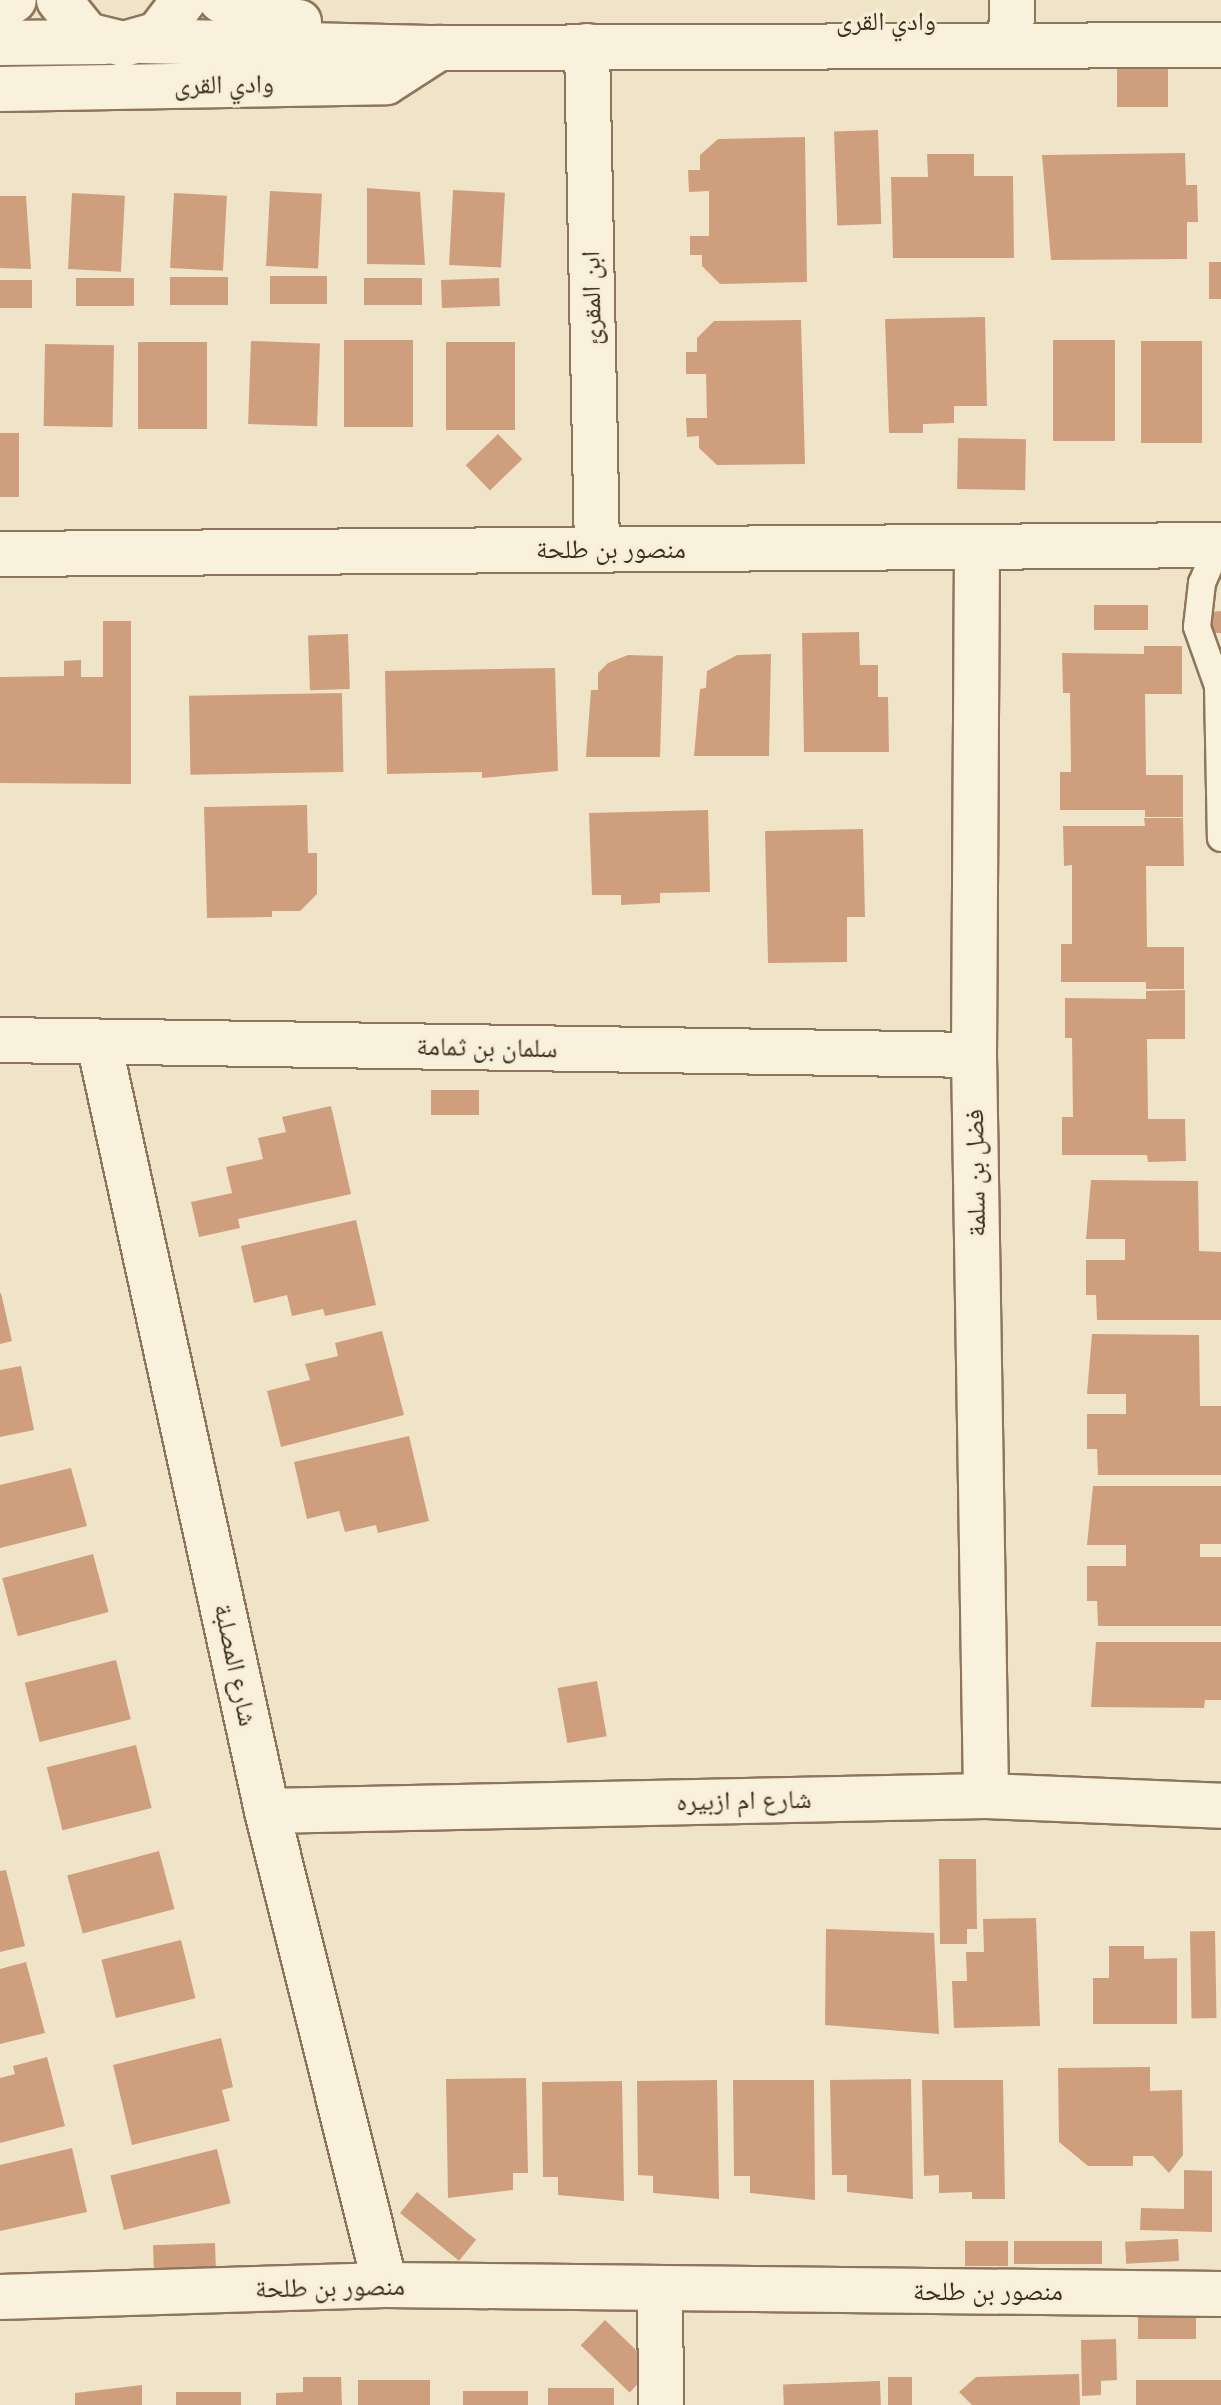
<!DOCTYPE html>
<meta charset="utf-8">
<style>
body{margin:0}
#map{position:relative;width:1221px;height:2405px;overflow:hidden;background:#f0e4c8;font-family:"Times New Roman","Noto Naskh Arabic",serif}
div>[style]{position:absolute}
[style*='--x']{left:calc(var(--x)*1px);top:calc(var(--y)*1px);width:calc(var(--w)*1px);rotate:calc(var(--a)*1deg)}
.building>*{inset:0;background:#cf9f7d;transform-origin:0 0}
.roads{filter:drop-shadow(2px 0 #8d765c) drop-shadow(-2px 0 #8d765c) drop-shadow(0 2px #8d765c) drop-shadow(0 -2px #8d765c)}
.service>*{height:26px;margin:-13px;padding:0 13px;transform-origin:13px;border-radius:13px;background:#faf1dc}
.minor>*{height:44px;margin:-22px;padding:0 22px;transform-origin:22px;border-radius:22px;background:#faf1dc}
span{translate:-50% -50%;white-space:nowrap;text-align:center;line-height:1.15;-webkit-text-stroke:6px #f7eed8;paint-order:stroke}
.street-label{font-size:26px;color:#3d2e20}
</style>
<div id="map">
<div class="building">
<div style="left:1168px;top:64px;width:43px;height:51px;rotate:90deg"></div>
<div style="left:878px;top:130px;width:94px;height:44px;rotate:88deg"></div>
<div style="clip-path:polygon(805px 137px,807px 282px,720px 284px,702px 266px,702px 255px,690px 255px,690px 236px,709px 236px,709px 191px,689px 192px,688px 170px,700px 170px,700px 155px,718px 139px)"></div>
<div style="clip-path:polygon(1185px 153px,1186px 185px,1197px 185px,1198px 222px,1187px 222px,1187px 259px,1051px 260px,1042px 155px)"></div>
<div style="clip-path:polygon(927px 154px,974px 154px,974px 176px,1013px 176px,1014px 258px,893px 258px,891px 177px,928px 177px)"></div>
<div style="clip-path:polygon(367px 188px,420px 192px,425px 265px,367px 264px)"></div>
<div style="left:453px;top:190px;width:52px;height:75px;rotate:3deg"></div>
<div style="left:270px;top:191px;width:52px;height:75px;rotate:3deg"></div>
<div style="left:72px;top:193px;width:53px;height:76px;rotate:3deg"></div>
<div style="left:174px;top:193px;width:53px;height:75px;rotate:3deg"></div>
<div style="clip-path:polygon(0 196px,26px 196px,31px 269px,0 268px)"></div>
<div style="left:1209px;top:262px;width:12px;height:37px"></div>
<div style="left:327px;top:276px;width:28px;height:57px;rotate:90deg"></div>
<div style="left:170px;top:277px;width:58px;height:28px"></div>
<div style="left:134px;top:278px;width:28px;height:58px;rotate:90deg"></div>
<div style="left:364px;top:278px;width:58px;height:27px"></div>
<div style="left:499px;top:278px;width:28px;height:58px;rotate:88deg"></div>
<div style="left:0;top:280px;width:32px;height:28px"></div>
<div style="clip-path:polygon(985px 317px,987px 406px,954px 406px,954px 423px,923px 424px,923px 433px,889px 433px,885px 319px)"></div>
<div style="clip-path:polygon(801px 320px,805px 464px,717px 465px,699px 448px,699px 436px,687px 437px,686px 418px,707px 418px,706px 374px,686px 374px,686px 352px,697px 352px,697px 338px,714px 321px)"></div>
<div style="left:344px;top:340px;width:69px;height:87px"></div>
<div style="left:1053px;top:340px;width:62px;height:101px"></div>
<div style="left:251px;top:341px;width:69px;height:83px;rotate:2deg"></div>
<div style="left:1141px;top:341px;width:61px;height:102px"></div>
<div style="left:138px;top:342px;width:69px;height:87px"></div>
<div style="left:446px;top:342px;width:69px;height:88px"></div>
<div style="left:45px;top:344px;width:69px;height:82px;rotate:1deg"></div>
<div style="left:0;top:433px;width:19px;height:64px"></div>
<div style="left:498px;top:434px;width:35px;height:45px;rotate:46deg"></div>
<div style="left:958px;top:438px;width:68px;height:51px;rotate:1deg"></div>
<div style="left:1094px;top:605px;width:54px;height:25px"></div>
<div style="clip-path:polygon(1221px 611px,1221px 633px,1212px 633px,1211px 612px)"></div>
<div style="clip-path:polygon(103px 621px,131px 621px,131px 784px,0 783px,0 677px,64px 676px,64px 661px,81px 660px,81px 677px,103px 677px)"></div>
<div style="clip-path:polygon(859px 632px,860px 665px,878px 665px,878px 697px,888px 697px,889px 752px,804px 752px,802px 633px)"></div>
<div style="left:348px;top:634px;width:55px;height:40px;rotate:88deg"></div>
<div style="clip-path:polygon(1144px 646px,1182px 646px,1182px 694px,1145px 694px,1146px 775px,1183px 775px,1183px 817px,1145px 817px,1145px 810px,1060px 810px,1060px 772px,1071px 772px,1070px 693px,1063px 693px,1062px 653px,1144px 654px)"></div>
<div style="clip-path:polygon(771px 654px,769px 756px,694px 756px,700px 689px,706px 688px,707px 671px,737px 655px)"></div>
<div style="clip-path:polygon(628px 655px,663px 656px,660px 757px,586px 757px,591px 690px,598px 690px,598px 673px,608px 663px)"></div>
<div style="clip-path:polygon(555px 668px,558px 771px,482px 778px,482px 772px,387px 774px,385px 671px)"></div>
<div style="left:342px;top:693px;width:79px;height:153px;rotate:89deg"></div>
<div style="clip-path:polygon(307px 805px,308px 853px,317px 853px,317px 894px,300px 911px,272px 911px,272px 917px,207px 918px,204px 807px)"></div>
<div style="clip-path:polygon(708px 810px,710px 892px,660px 893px,660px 903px,621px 905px,621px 895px,592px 895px,589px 813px)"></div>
<div style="clip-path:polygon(1144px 818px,1183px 818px,1184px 866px,1146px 866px,1147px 947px,1184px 947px,1184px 989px,1146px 989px,1146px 982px,1061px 982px,1061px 944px,1072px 944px,1072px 865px,1064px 866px,1063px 826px,1145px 826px)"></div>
<div style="clip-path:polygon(863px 829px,865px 917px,847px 917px,847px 962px,768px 963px,765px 831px)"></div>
<div style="clip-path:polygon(1185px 990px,1185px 1039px,1147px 1039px,1148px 1119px,1185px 1119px,1186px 1161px,1148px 1162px,1147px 1155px,1062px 1155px,1062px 1117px,1073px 1117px,1072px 1038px,1065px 1038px,1065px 998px,1146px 999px,1146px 991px)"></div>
<div style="left:479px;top:1090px;width:25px;height:48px;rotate:90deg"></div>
<div style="clip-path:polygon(331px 1106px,351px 1194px,238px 1219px,240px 1228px,199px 1237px,191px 1202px,232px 1193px,226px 1167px,263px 1159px,258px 1138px,286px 1132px,282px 1117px)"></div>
<div style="clip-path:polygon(1091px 1180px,1198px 1181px,1199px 1251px,1221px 1252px,1221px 1320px,1097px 1320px,1096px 1295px,1086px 1295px,1086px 1260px,1125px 1260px,1125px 1239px,1086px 1239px)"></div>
<div style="clip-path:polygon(356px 1220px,376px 1305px,325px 1316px,323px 1309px,292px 1316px,287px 1295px,254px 1303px,241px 1246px)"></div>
<div style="clip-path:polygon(1px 1293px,12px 1341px,0 1344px,0 1294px)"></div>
<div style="clip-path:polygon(382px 1331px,404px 1415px,281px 1447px,267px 1391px,310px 1380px,305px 1364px,338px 1356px,335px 1343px)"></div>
<div style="clip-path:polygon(1092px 1334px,1199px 1335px,1200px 1406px,1221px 1406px,1221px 1475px,1098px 1475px,1097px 1449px,1087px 1449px,1087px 1414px,1126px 1414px,1126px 1394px,1087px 1394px)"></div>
<div style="clip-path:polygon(21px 1366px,34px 1430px,0 1437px,0 1370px)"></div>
<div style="clip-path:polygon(409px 1436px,429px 1521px,378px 1533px,376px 1525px,345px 1532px,339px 1511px,307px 1519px,294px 1462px)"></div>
<div style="clip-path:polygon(71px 1468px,87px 1526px,0 1548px,0 1485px)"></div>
<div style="clip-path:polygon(1093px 1486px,1221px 1486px,1221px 1544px,1200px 1544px,1200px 1557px,1221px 1557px,1221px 1626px,1098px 1626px,1097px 1601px,1087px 1601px,1087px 1566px,1126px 1566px,1126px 1545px,1087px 1545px)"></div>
<div style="left:93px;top:1554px;width:60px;height:94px;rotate:75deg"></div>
<div style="clip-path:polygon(1096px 1642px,1221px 1642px,1221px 1700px,1205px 1700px,1204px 1708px,1091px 1707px)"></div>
<div style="left:116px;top:1660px;width:61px;height:94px;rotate:76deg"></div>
<div style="left:597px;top:1681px;width:56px;height:40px;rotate:80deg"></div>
<div style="left:136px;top:1745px;width:65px;height:92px;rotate:76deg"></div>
<div style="left:159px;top:1851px;width:60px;height:95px;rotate:75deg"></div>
<div style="clip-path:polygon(939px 1859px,976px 1859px,977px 1929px,967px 1929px,967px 1944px,940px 1944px)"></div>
<div style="clip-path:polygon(6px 1870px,25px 1946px,0 1952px,0 1871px)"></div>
<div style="clip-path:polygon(1036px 1918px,1040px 2026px,954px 2028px,952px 1981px,967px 1981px,966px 1952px,984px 1952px,983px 1919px)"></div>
<div style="clip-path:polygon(826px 1929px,934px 1933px,939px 2034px,825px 2025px)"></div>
<div style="left:1215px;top:1931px;width:87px;height:25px;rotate:89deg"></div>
<div style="left:181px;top:1940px;width:60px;height:82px;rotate:76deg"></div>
<div style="clip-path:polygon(1109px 1946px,1144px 1946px,1144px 1959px,1177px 1958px,1177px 2024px,1093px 2024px,1093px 1978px,1109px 1978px)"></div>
<div style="clip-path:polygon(26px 1962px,45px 2033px,0 2044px,0 1969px)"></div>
<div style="clip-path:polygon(221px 2038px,233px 2087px,222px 2090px,230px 2121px,132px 2145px,113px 2065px)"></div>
<div style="clip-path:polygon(47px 2057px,65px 2126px,0 2143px,0 2078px,15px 2074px,13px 2066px)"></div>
<div style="clip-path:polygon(1150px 2067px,1150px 2091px,1182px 2090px,1183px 2155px,1169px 2173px,1153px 2156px,1133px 2156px,1133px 2166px,1088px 2166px,1059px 2142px,1058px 2068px)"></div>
<div style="clip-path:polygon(526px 2078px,528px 2173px,513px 2173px,513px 2190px,448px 2198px,446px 2079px)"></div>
<div style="clip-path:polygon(911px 2079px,913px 2199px,847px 2192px,847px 2175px,832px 2175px,830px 2080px)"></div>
<div style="clip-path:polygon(717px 2080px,719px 2199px,653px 2193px,653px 2176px,638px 2175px,637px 2081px)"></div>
<div style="clip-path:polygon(733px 2080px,814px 2080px,815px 2200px,750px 2193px,750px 2176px,734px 2176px)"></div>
<div style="clip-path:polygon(922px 2080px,1003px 2080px,1005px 2199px,972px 2199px,972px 2192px,939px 2193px,939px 2175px,924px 2176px)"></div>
<div style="clip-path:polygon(622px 2081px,624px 2201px,558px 2195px,558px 2177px,543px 2177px,542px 2082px)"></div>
<div style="clip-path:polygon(72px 2148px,87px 2212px,0 2231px,0 2165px)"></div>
<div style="left:217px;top:2149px;width:56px;height:110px;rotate:76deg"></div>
<div style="clip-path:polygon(1184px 2170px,1212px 2171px,1212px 2232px,1140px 2230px,1141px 2208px,1184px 2209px)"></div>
<div style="left:417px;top:2192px;width:76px;height:27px;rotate:39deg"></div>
<div style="left:1178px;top:2239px;width:22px;height:53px;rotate:87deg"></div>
<div style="left:965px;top:2241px;width:43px;height:25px"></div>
<div style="left:1014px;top:2241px;width:88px;height:23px"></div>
<div style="left:215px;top:2243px;width:25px;height:62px;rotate:88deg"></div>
<div style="left:1196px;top:2314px;width:25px;height:58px;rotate:90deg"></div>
<div style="left:605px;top:2320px;width:68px;height:35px;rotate:44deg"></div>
<div style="clip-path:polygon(1116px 2339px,1117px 2380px,1101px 2381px,1101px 2395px,1082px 2396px,1081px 2340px)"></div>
<div style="clip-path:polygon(1079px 2374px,1080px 2405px,972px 2405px,959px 2392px,976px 2377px)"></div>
<div style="clip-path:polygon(303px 2377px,341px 2377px,342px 2405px,276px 2405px,276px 2393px,303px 2392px)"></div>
<div style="left:888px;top:2377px;width:24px;height:28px"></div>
<div style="left:358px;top:2380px;width:72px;height:25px"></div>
<div style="left:1221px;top:2380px;width:25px;height:85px;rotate:90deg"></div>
<div style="left:880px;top:2381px;width:24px;height:97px;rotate:88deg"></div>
<div style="clip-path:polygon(142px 2385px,142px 2405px,75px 2405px,75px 2393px)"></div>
<div style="left:614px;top:2388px;width:17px;height:66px;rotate:90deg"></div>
<div style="left:528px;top:2391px;width:14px;height:65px;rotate:90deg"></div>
<div style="left:176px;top:2392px;width:65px;height:13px"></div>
</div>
<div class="roads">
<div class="service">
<div style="--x:1218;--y:546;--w:40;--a:113.4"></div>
<div style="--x:1202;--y:583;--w:44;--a:96.5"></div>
<div style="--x:1197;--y:627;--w:63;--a:70.4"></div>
<div style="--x:1218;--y:686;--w:152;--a:88.9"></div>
</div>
<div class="minor">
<div style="--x:59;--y:0;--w:45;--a:51.3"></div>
<div style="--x:87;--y:35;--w:38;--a:14"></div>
<div style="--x:124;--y:44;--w:35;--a:-16"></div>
<div style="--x:158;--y:34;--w:43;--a:-52.6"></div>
<div style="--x:221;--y:0;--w:43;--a:30.7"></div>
<div style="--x:258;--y:22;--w:41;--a:0"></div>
<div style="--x:0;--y:10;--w:17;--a:-36"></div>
<div style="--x:142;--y:41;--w:297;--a:1.4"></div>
<div style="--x:439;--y:48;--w:782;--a:-0.22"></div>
<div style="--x:0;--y:43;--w:105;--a:-0.5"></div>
<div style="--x:1011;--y:45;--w:45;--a:-88.7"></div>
<div style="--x:587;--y:46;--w:504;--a:88.86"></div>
<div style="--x:0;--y:89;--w:386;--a:-1"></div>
<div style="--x:386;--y:82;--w:63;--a:-32.7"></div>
<div style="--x:977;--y:550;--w:505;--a:90.34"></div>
<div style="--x:974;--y:1055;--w:741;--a:89.07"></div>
<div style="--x:0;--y:554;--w:1221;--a:-0.42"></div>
<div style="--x:0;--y:1040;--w:974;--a:0.88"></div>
<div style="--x:99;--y:1043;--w:786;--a:77.66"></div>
<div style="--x:267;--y:1811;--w:488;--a:76"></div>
<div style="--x:267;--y:1811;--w:719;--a:-1.2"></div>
<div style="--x:986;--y:1796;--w:235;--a:2.4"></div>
<div style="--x:660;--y:2290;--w:115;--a:89.5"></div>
<div style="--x:0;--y:2297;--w:385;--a:-1.8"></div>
<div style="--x:385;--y:2285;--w:836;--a:0.62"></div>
</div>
</div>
<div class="street-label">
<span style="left:886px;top:22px">وادي القرى</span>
<span style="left:224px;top:85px;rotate:-1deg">وادي القرى</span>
<span style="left:592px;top:298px;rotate:-91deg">ابن المقرئ</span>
<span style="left:611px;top:550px">منصور بن طلحة</span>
<span style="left:487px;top:1048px;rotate:1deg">سلمان بن ثمامة</span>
<span style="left:976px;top:1173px;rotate:-91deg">فضل بن سلمة</span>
<span style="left:235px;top:1665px;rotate:78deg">شارع المصلبة</span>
<span style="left:744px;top:1801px;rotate:-1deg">شارع ام ازبيره</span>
<span style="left:330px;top:2288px;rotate:-1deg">منصور بن طلحة</span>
<span style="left:988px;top:2292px">منصور بن طلحة</span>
</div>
</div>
